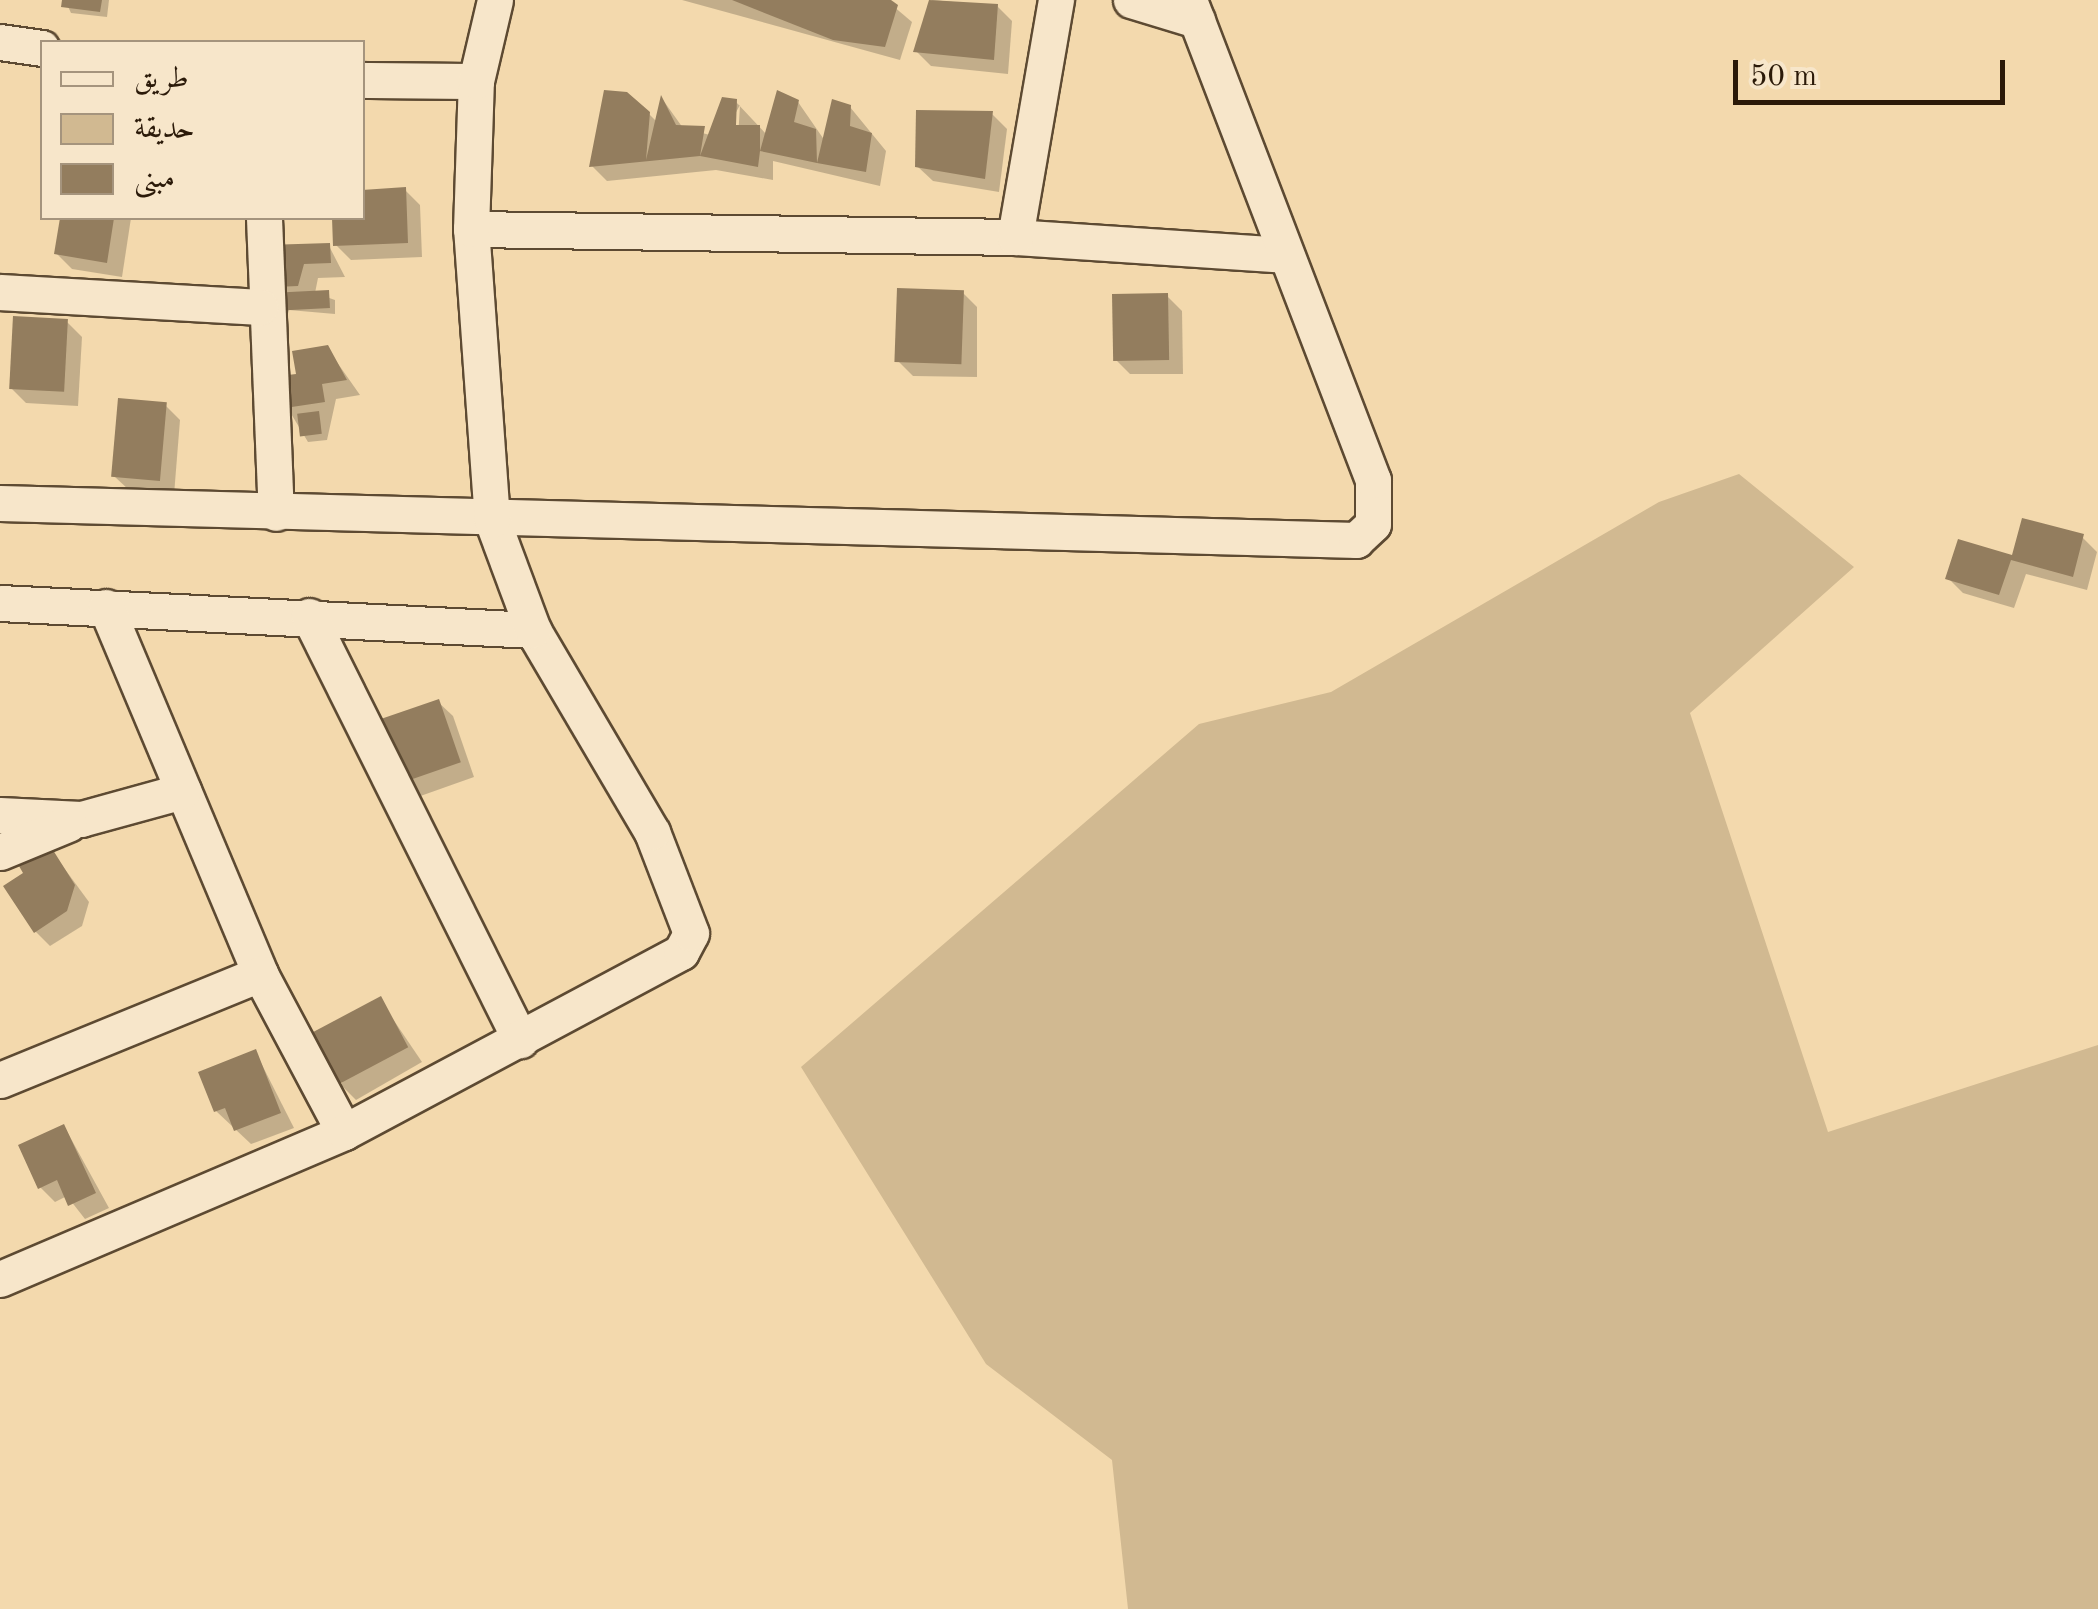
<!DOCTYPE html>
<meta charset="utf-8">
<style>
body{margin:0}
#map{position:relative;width:2098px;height:1609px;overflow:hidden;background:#f3d9ad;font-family:"Old Standard TT",Amiri,serif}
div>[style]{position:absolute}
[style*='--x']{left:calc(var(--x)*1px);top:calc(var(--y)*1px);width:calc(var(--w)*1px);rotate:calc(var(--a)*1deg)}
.green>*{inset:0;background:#d1b991}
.shadow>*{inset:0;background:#0003}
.building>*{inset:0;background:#937d5e;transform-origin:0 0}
.roads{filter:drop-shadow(2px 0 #5d4a32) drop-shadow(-2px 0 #5d4a32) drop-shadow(0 2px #5d4a32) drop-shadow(0 -2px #5d4a32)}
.minor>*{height:35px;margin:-17.5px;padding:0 17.5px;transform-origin:17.5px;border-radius:17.5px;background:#f7e6ca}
span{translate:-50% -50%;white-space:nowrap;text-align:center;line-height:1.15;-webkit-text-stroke:8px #f7e6ca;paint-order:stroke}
.legend{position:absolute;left:40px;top:40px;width:325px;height:180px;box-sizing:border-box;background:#f7e6ca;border:2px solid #a5947d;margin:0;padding:12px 18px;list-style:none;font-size:30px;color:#2b1a09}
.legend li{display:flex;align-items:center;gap:20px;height:50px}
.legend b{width:50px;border:2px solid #a5947d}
.scale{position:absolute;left:1733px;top:60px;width:272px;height:45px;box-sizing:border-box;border:5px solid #2b1a09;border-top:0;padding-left:12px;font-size:30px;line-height:35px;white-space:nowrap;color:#2b1a09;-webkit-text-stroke:8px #f7e6ca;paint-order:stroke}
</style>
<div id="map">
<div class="green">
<div style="clip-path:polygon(1739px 474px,1854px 567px,1690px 713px,1828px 1132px,2098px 1045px,2098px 1609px,1128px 1609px,1112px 1460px,986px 1364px,801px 1067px,1199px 724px,1331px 692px,1659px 502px)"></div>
</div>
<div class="shadow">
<div style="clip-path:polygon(65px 0,109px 0,107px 17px,71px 13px)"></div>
<div style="clip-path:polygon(682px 0,886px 0,912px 22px,900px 60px)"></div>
<div style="clip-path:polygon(932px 0,997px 6px,1012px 21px,1008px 74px,931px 66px,916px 51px)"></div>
<div style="clip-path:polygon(evenodd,663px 100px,683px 128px,710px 135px,736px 102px,767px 135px,798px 102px,825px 141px,850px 107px,886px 151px,880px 186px,773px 161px,773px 180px,716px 170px,607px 181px,592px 166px,649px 114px,657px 122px,663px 100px,740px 105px,738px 138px,734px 116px,740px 105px)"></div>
<div style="clip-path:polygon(992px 114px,1007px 129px,999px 192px,933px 181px,917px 166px)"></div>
<div style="clip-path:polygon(405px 190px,420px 205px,422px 257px,351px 260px,336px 245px,335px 218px,362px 218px)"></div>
<div style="clip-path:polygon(62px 218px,131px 218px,122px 277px,72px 269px,57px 254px)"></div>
<div style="clip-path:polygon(329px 246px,345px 277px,318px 278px,315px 293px,335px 300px,335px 314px,289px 310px,285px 323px,268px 248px)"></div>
<div style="clip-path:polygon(962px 292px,977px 307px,977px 377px,913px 376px,898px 361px)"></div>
<div style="clip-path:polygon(1167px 296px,1182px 311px,1183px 374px,1130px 374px,1115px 359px)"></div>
<div style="clip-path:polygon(67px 322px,82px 337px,78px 406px,26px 403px,11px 388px)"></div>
<div style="clip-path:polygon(327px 348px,360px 395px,336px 399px,327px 440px,308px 442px,287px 407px,299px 377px)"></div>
<div style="clip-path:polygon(165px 405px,180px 420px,174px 495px,130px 491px,114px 476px)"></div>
<div style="clip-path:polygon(2082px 537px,2097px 552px,2087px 590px,2026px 574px,2014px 608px,1963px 593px,1948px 578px)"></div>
<div style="clip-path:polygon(438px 702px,453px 716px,474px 777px,412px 799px,397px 784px)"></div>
<div style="clip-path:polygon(45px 842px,89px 902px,82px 926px,50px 946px,35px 931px,27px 873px)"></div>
<div style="clip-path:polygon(380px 1000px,422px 1062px,356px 1100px,341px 1085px)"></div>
<div style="clip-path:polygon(255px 1051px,294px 1128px,251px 1144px,216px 1111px)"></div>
<div style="clip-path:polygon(64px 1126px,109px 1208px,85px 1219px,67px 1196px,55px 1202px,40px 1187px)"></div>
</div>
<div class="building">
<div style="clip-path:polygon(62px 0,102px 0,100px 12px,61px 7px)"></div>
<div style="clip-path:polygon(732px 0,891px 0,898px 5px,885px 47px,833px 40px)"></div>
<div style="clip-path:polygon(929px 0,998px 4px,994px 60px,913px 52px)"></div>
<div style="clip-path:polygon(604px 90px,627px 92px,650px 112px,646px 160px,661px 95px,676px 125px,705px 126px,700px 156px,722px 97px,737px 99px,736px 125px,760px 125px,760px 151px,777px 90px,799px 100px,794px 122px,816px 129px,817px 163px,832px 99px,851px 105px,850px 126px,872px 133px,866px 172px,817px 163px,760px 151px,758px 167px,700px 156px,589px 167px)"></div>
<div style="clip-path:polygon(916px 110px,993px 111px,985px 179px,915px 167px)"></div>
<div style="clip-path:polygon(406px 187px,408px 243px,333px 246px,332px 218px,362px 218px,362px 190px)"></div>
<div style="clip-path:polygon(60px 218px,114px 218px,107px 263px,54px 254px)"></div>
<div style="clip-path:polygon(330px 243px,331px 263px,304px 264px,298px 286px,275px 287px,266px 245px)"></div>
<div style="left:897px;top:288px;width:67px;height:74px;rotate:2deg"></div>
<div style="left:329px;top:290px;width:18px;height:44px;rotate:87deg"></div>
<div style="left:1168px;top:293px;width:67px;height:56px;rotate:89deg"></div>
<div style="left:13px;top:316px;width:55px;height:73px;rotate:3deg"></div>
<div style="clip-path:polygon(328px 345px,347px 380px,322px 384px,325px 402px,285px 408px,280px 376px,296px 374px,292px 351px)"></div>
<div style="left:118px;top:398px;width:49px;height:79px;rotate:5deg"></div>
<div style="left:319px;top:411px;width:23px;height:22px;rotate:83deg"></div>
<div style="clip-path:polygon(2022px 518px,2084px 534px,2073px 577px,2011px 560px,1999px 595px,1945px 579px,1958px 539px,2012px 555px)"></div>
<div style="left:439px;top:699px;width:67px;height:70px;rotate:71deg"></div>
<div style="clip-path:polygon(46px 839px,75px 885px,67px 911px,34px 933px,3px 886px,23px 873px,15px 859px)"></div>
<div style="left:381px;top:996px;width:58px;height:81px;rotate:62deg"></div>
<div style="clip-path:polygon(256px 1049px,281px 1113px,234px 1131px,225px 1108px,214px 1112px,198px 1072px)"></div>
<div style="clip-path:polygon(64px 1124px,96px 1193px,68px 1206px,57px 1180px,38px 1189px,18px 1145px)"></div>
</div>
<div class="roads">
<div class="minor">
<div style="--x:1131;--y:0;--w:69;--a:16.9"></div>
<div style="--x:0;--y:42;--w:42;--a:8.1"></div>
<div style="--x:362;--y:80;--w:114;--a:0.5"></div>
<div style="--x:264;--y:218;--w:295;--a:87.7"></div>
<div style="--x:471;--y:229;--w:544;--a:0.84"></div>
<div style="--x:1015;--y:237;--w:271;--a:3.8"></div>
<div style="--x:1015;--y:237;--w:241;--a:-80.2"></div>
<div style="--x:0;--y:292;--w:261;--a:3.3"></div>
<div style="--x:0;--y:503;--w:1357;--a:1.56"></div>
<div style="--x:1356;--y:540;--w:23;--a:-43"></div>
<div style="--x:1373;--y:524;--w:44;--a:-90"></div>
<div style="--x:1373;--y:480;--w:514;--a:-110.97"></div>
<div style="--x:0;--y:603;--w:534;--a:2.9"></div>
<div style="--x:106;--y:607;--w:398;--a:67.2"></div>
<div style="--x:260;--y:974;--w:179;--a:62"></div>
<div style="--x:309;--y:616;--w:474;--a:63.5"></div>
<div style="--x:0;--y:815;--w:81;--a:2.8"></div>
<div style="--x:81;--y:819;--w:106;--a:-15.4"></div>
<div style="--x:0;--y:852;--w:74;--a:-22.4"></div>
<div style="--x:0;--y:1080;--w:281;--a:-22.2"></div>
<div style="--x:0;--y:1279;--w:374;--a:-23.1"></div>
<div style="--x:344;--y:1132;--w:382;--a:-28.1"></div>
<div style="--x:681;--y:952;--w:21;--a:-62"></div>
<div style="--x:691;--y:933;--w:108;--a:-111.1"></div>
<div style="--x:652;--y:832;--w:234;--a:-120.5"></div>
<div style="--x:533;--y:630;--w:117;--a:-110.4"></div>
<div style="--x:492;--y:520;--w:292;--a:-94.1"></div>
<div style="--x:471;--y:229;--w:148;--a:-88.1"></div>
<div style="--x:476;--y:81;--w:83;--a:-76.8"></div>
</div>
</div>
<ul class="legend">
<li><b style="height:12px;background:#f7e6ca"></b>طريق</li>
<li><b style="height:28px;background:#d1b991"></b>حديقة</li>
<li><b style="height:28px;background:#937d5e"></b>مبنى</li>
</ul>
<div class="scale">50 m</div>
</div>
